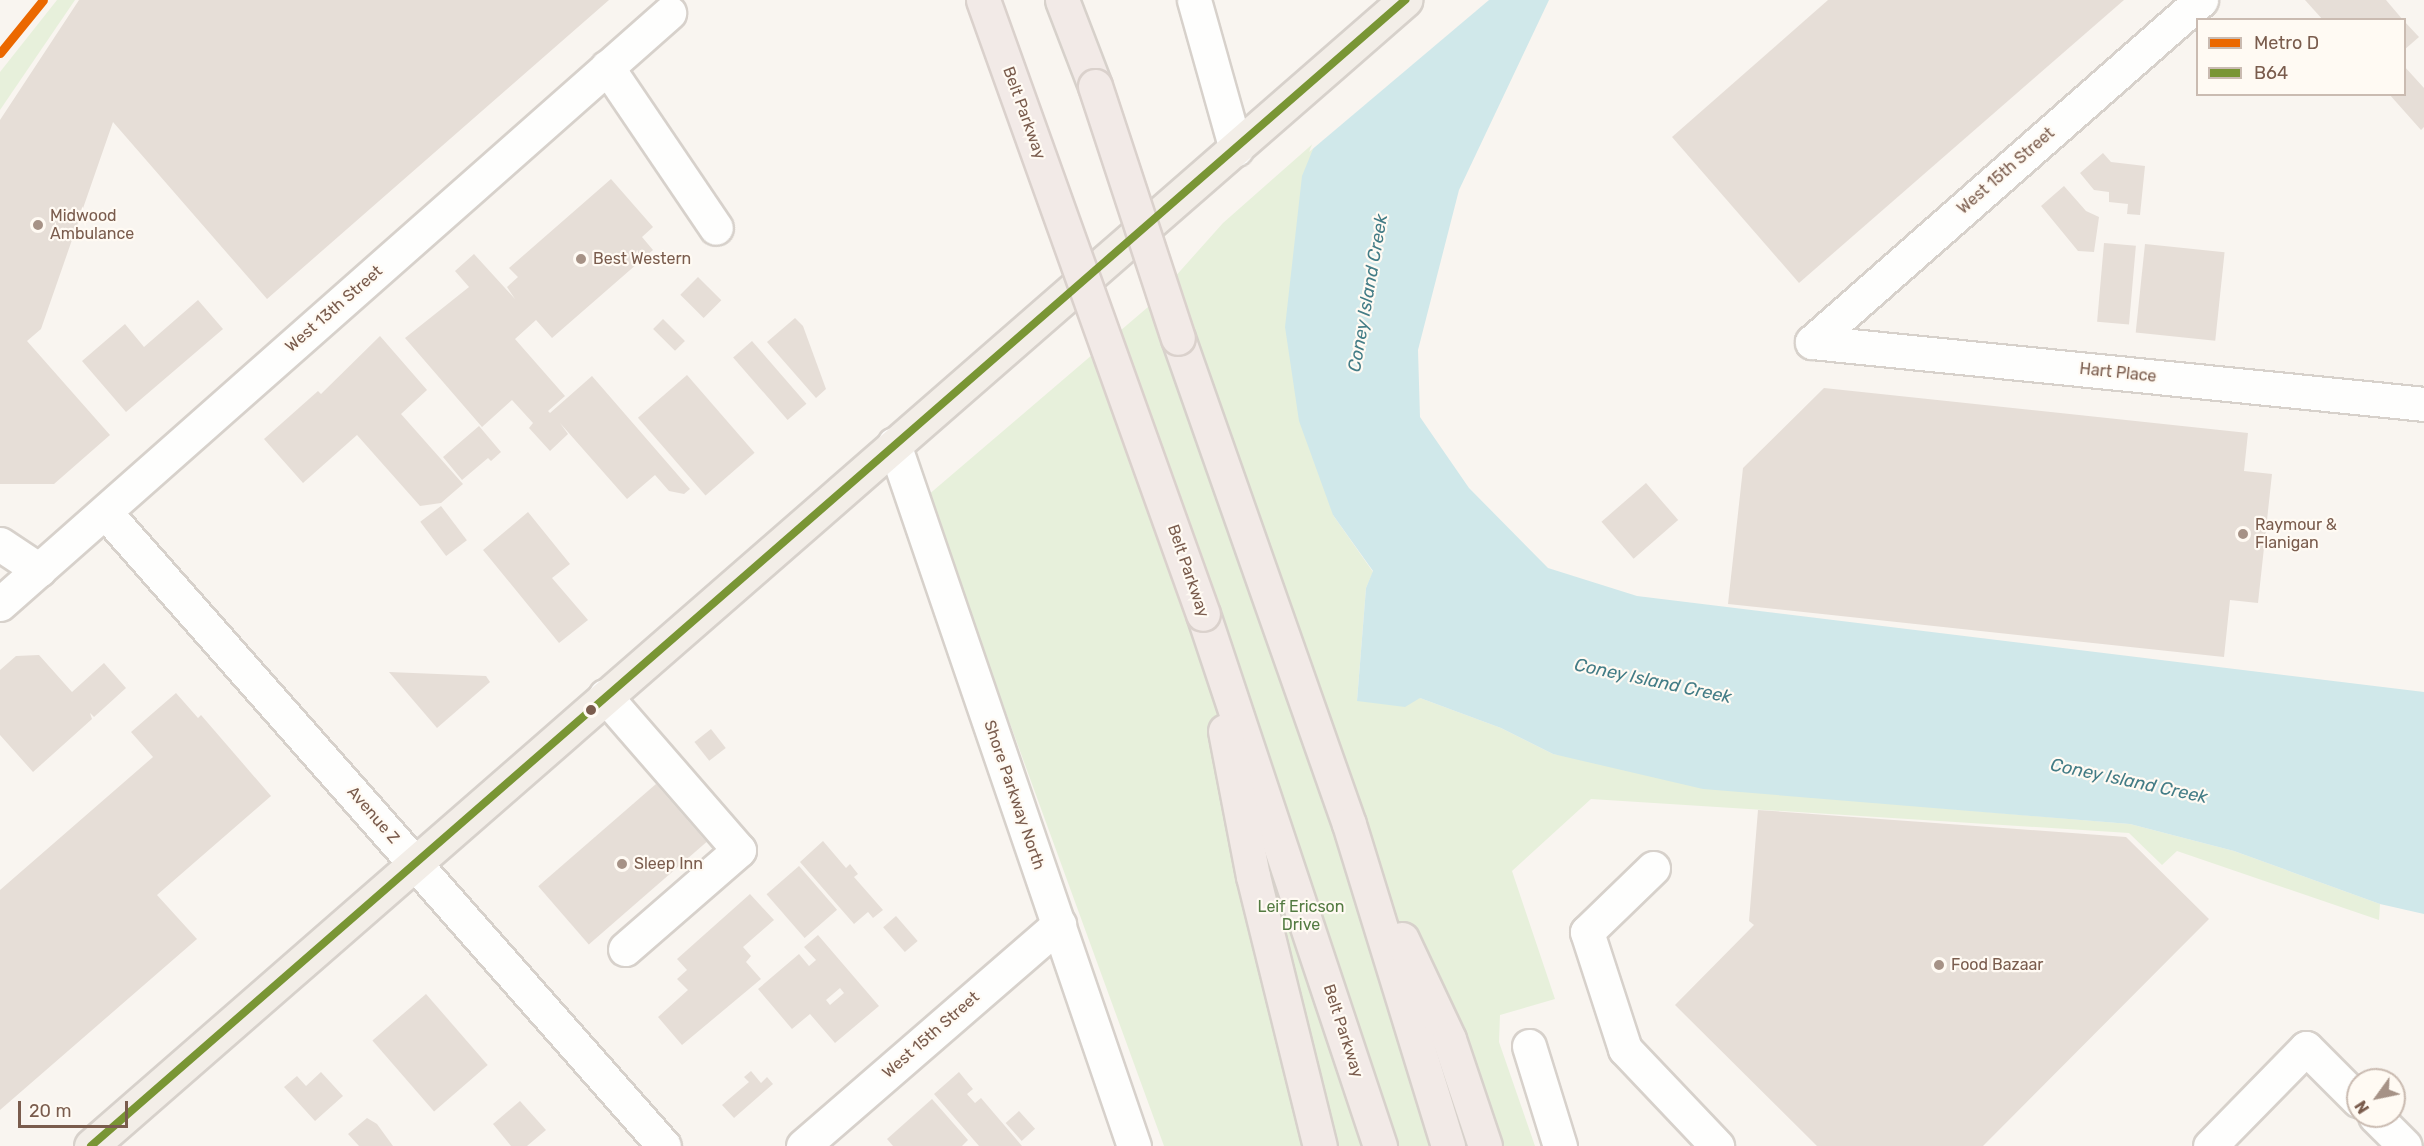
<!DOCTYPE html>
<style>
body{margin:0}
#map{position:relative;width:2424px;height:1146px;overflow:hidden;background:#f9f5f0;font-family:Rubik,sans-serif}
div>[style]{position:absolute}
[style*='--x']{left:calc(var(--x)*1px);top:calc(var(--y)*1px);width:calc(var(--w)*1px);rotate:calc(var(--a)*1deg)}
.green>*{inset:0;background:#e7f0db}
.water>*{inset:0;background:#d0e8ea}
.pier>*{inset:0;background:#f9f5f0}
.building>*{inset:0;background:#e6ded7;transform-origin:0 0}
.roads{filter:drop-shadow(2px 0 #d7d1cb) drop-shadow(-2px 0 #d7d1cb) drop-shadow(0 2px #d7d1cb) drop-shadow(0 -2px #d7d1cb)}
.minor>*{height:33px;margin:-16.5px;padding:0 16.5px;transform-origin:16.5px;border-radius:16.5px;background:#fefefd}
.major>*{height:33px;margin:-16.5px;padding:0 16.5px;transform-origin:16.5px;border-radius:16.5px;background:#f3eee8}
.highway>*{height:33px;margin:-16.5px;padding:0 16.5px;transform-origin:16.5px;border-radius:16.5px;background:#f2eae7}
.bridges{filter:drop-shadow(2px 0 #dad1cc) drop-shadow(-2px 0 #dad1cc) drop-shadow(0 2px #dad1cc) drop-shadow(0 -2px #dad1cc)}
.highway-bridge>*{height:33px;margin:-16.5px;padding:0 16.5px;transform-origin:16.5px;border-radius:16.5px;background:#f2eae7}
.bus-1>*{height:8px;margin:-4px;padding:0 4px;transform-origin:4px;border-radius:4px;background:#799534}
.metro-1>*{height:9px;margin:-4.5px;padding:0 4.5px;transform-origin:4.5px;border-radius:4.5px;background:#eb6800}
.dots>*{width:16px;height:16px;translate:-50% -50%;box-sizing:border-box;border:3px solid #fffaf3;border-radius:50%}
span{translate:-50% -50%;white-space:nowrap;text-align:center;line-height:1.15;-webkit-text-stroke:4.5px #fffaf3;paint-order:stroke}
.street-label{font-size:16px;color:#7a5c4d}
.poi-label{font-size:16px;color:#7a5c4d}
.left{translate:0 -50%;text-align:left}
.park-label{font-size:16px;color:#537a41}
.water-label{font-size:18px;color:#437c86;font-style:italic}
.legend{position:absolute;left:2196px;top:18px;width:210px;height:78px;box-sizing:border-box;background:#fffaf3;border:2px solid #cabbb1;margin:0;padding:8px 10px;list-style:none;font-size:18px;color:#7a5c4d}
.legend li{display:flex;align-items:center;gap:12px;height:30px}
.legend b{width:30px;border:2px solid #cabbb1}
.north{position:absolute;left:2346px;top:1068px;width:60px;height:60px;box-sizing:border-box;background:#fffaf3;border:2px solid #cabbb1;border-radius:50%;rotate:237deg;font-size:16px;font-weight:700;line-height:24px;text-align:center;color:#7a5c4d}
.north::after{content:'';display:block;margin:auto;width:21px;height:27px;background:#a69286;clip-path:polygon(50% 0,100% 100%,50% 72%,0 100%)}
.scale{position:absolute;left:18px;top:1101px;width:110px;height:27px;box-sizing:border-box;border:3px solid #7a5c4d;border-top:0;padding-left:8px;font-size:18px;line-height:21px;white-space:nowrap;color:#7a5c4d;-webkit-text-stroke:4px #fffaf3;paint-order:stroke}
</style>
<div id="map">
<div class="green">
<div style="clip-path:polygon(57px 0,75px 0,0 110px,0 72px)"></div>
<div style="clip-path:polygon(1316px 141px,1333px 515px,1373px 572px,1366px 588px,1357px 701px,1420px 698px,1501px 728px,1553px 754px,1929px 807px,2130px 824px,2234px 851px,2380px 904px,2379px 920px,2177px 851px,2162px 865px,2129px 833px,1591px 799px,1512px 871px,1555px 999px,1500px 1015px,1499px 1042px,1535px 1146px,1164px 1146px,927px 496px,1148px 307px,1223px 223px)"></div>
</div>
<div class="water">
<div style="clip-path:polygon(1374px 0,1549px 0,1459px 190px,1418px 350px,1420px 417px,1469px 488px,1548px 568px,1637px 596px,2424px 692px,2424px 914px,2380px 904px,2234px 851px,2130px 824px,1703px 789px,1553px 754px,1501px 728px,1420px 698px,1405px 707px,1357px 701px,1366px 588px,1373px 571px,1333px 515px,1299px 421px,1285px 327px,1302px 176px)"></div>
</div>
<div class="pier">
<div style="clip-path:polygon(1371px 0,1489px 0,1309px 152px)"></div>
</div>
<div class="building">
<div style="clip-path:polygon(79px 0,609px 0,267px 299px,113px 122px,41px 329px,27px 341px,110px 435px,54px 484px,0 484px,0 120px)"></div>
<div style="clip-path:polygon(1828px 0,2124px 0,1799px 283px,1672px 137px)"></div>
<div style="clip-path:polygon(2305px 0,2386px 0,2403px 20px,2323px 20px)"></div>
<div style="clip-path:polygon(2404px 21px,2419px 37px,2404px 50px)"></div>
<div style="clip-path:polygon(2404px 66px,2424px 88px,2424px 127px,2421px 130px,2389px 94px,2404px 94px)"></div>
<div style="clip-path:polygon(2103px 153px,2111px 162px,2145px 166px,2140px 215px,2127px 214px,2128px 204px,2109px 202px,2109px 192px,2094px 190px,2080px 173px)"></div>
<div style="clip-path:polygon(611px 179px,653px 227px,642px 237px,653px 250px,552px 338px,536px 320px,515px 339px,565px 396px,548px 411px,550px 413px,592px 376px,690px 489px,684px 494px,669px 491px,655px 475px,627px 499px,560px 423px,568px 434px,550px 451px,529px 428px,533px 423px,512px 400px,482px 427px,405px 338px,469px 287px,455px 271px,474px 254px,515px 299px,507px 287px,518px 277px,509px 268px)"></div>
<div style="clip-path:polygon(2064px 186px,2086px 211px,2099px 217px,2094px 252px,2078px 251px,2041px 206px)"></div>
<div style="left:2104px;top:243px;width:32px;height:79px;rotate:5deg"></div>
<div style="left:2145px;top:244px;width:80px;height:89px;rotate:6deg"></div>
<div style="left:698px;top:277px;width:33px;height:25px;rotate:45deg"></div>
<div style="clip-path:polygon(198px 300px,223px 329px,126px 412px,82px 361px,125px 324px,144px 347px)"></div>
<div style="clip-path:polygon(795px 318px,803px 326px,826px 389px,816px 398px,767px 342px)"></div>
<div style="left:663px;top:319px;width:31px;height:14px;rotate:45deg"></div>
<div style="clip-path:polygon(380px 336px,427px 390px,401px 414px,463px 484px,441px 503px,420px 506px,357px 435px,303px 483px,264px 439px,318px 391px,321px 394px)"></div>
<div style="left:752px;top:341px;width:83px;height:25px;rotate:49deg"></div>
<div style="left:687px;top:375px;width:103px;height:65px;rotate:49deg"></div>
<div style="clip-path:polygon(1824px 388px,2248px 433px,2244px 471px,2272px 474px,2258px 603px,2230px 600px,2224px 657px,1728px 604px,1743px 468px)"></div>
<div style="clip-path:polygon(479px 426px,501px 452px,491px 461px,488px 458px,462px 480px,443px 457px)"></div>
<div style="left:1646px;top:483px;width:49px;height:59px;rotate:49deg"></div>
<div style="left:441px;top:506px;width:43px;height:26px;rotate:53deg"></div>
<div style="clip-path:polygon(528px 512px,570px 564px,552px 578px,588px 620px,559px 643px,483px 550px)"></div>
<div style="clip-path:polygon(39px 655px,72px 692px,104px 663px,126px 688px,94px 717px,90px 713px,92px 719px,33px 772px,0 735px,0 670px,16px 656px)"></div>
<div style="clip-path:polygon(389px 672px,486px 676px,490px 682px,437px 728px)"></div>
<div style="clip-path:polygon(176px 693px,198px 718px,201px 715px,271px 796px,157px 895px,197px 939px,0 1110px,0 890px,153px 757px,131px 732px)"></div>
<div style="left:711px;top:729px;width:24px;height:21px;rotate:52deg"></div>
<div style="left:656px;top:784px;width:77px;height:156px;rotate:49deg"></div>
<div style="clip-path:polygon(1758px 810px,2126px 837px,2209px 919px,1983px 1146px,1817px 1146px,1675px 1005px,1754px 925px,1749px 921px)"></div>
<div style="clip-path:polygon(823px 841px,846px 868px,850px 864px,858px 874px,854px 877px,883px 910px,873px 918px,868px 912px,854px 924px,800px 862px)"></div>
<div style="left:799px;top:866px;width:58px;height:43px;rotate:49deg"></div>
<div style="clip-path:polygon(750px 894px,774px 920px,743px 947px,751px 956px,746px 962px,761px 979px,682px 1045px,658px 1017px,688px 990px,677px 979px,687px 970px,677px 959px)"></div>
<div style="left:896px;top:916px;width:33px;height:17px;rotate:49deg"></div>
<div style="clip-path:polygon(evenodd,818px 935px,879px 1006px,835px 1043px,810px 1014px,792px 1029px,758px 989px,799px 954px,809px 966px,816px 960px,804px 947px,818px 935px,840px 988px,844px 993px,830px 1005px,826px 1000px,840px 988px)"></div>
<div style="left:426px;top:994px;width:94px;height:71px;rotate:49deg"></div>
<div style="clip-path:polygon(751px 1071px,761px 1083px,767px 1077px,773px 1084px,734px 1118px,722px 1105px,749px 1082px,744px 1077px)"></div>
<div style="clip-path:polygon(321px 1072px,343px 1096px,315px 1121px,284px 1087px,297px 1076px,306px 1086px)"></div>
<div style="clip-path:polygon(959px 1072px,973px 1089px,967px 1094px,975px 1103px,981px 1098px,1022px 1146px,979px 1146px,934px 1094px)"></div>
<div style="clip-path:polygon(932px 1099px,968px 1140px,962px 1146px,893px 1146px,887px 1139px)"></div>
<div style="clip-path:polygon(520px 1101px,546px 1130px,527px 1146px,511px 1146px,493px 1124px)"></div>
<div style="left:1019px;top:1111px;width:24px;height:18px;rotate:48deg"></div>
<div style="clip-path:polygon(367px 1118px,377px 1124px,393px 1146px,359px 1146px,348px 1134px)"></div>
</div>
<div class="roads">
<div class="minor">
<div style="--x:1194;--y:0;--w:155;--a:74.3"></div>
<div style="--x:607;--y:67;--w:194;--a:55.9"></div>
<div style="--x:1812;--y:342;--w:615;--a:5.78"></div>
<div style="--x:1812;--y:342;--w:518;--a:-41.32"></div>
<div style="--x:894;--y:444;--w:742;--a:71.13"></div>
<div style="--x:105;--y:512;--w:845;--a:48.6"></div>
<div style="--x:0;--y:544;--w:47;--a:33.7"></div>
<div style="--x:0;--y:604;--w:893;--a:-41.46"></div>
<div style="--x:605;--y:696;--w:204;--a:49"></div>
<div style="--x:739;--y:850;--w:151;--a:139"></div>
<div style="--x:1653;--y:868;--w:92;--a:135.9"></div>
<div style="--x:1587;--y:932;--w:123;--a:72"></div>
<div style="--x:1625;--y:1049;--w:134;--a:46.5"></div>
<div style="--x:1529;--y:1046;--w:105;--a:72.8"></div>
<div style="--x:2375;--y:1116;--w:42;--a:45"></div>
<div style="--x:803;--y:1146;--w:339;--a:-40.9"></div>
<div style="--x:2210;--y:1146;--w:137;--a:-45.6"></div>
<div style="--x:2306;--y:1048;--w:74;--a:45"></div>
</div>
<div class="major">
<div style="--x:91;--y:1146;--w:1744;--a:-41.09"></div>
</div>
<div class="highway">
<div style="--x:1062;--y:0;--w:92;--a:69"></div>
<div style="--x:1178;--y:338;--w:515;--a:70.62"></div>
<div style="--x:1349;--y:824;--w:337;--a:72.9"></div>
<div style="--x:1203;--y:614;--w:561;--a:71.6"></div>
<div style="--x:1225;--y:731;--w:148;--a:79.1"></div>
<div style="--x:1253;--y:876;--w:278;--a:76.1"></div>
<div style="--x:1402;--y:939;--w:110;--a:64.8"></div>
<div style="--x:1449;--y:1039;--w:113;--a:71.4"></div>
</div>
</div>
<div class="bridges">
<div class="highway-bridge">
<div style="--x:983;--y:0;--w:652;--a:70.29"></div>
<div style="--x:1095;--y:86;--w:265;--a:71.8"></div>
</div>
</div>
<div class="bus-1">
<div style="--x:91;--y:1146;--w:1744;--a:-41.09"></div>
</div>
<div class="metro-1">
<div style="--x:0;--y:53;--w:68;--a:-50.9"></div>
</div>
<div class="dots">
<div style="left:38px;top:225px;background:#a69286"></div>
<div style="left:581px;top:259px;background:#a69286"></div>
<div style="left:2243px;top:534px;background:#a69286"></div>
<div style="left:591px;top:710px;background:#7a5c4d"></div>
<div style="left:622px;top:864px;background:#a69286"></div>
<div style="left:1939px;top:965px;background:#a69286"></div>
</div>
<div class="street-label">
<span style="left:1024px;top:113px;rotate:70deg">Belt Parkway</span>
<span style="left:2006px;top:171px;rotate:-41deg">West 15th Street</span>
<span style="left:334px;top:309px;rotate:-41deg">West 13th Street</span>
<span style="left:2118px;top:373px;rotate:6deg">Hart Place</span>
<span style="left:1188px;top:571px;rotate:71deg">Belt Parkway</span>
<span style="left:1014px;top:795px;rotate:71deg">Shore Parkway North</span>
<span style="left:373px;top:815px;rotate:49deg">Avenue Z</span>
<span style="left:1343px;top:1031px;rotate:72deg">Belt Parkway</span>
<span style="left:931px;top:1035px;rotate:-41deg">West 15th Street</span>
</div>
<div class="poi-label">
<span class="left" style="left:50px;top:225px">Midwood<br>Ambulance</span>
<span class="left" style="left:593px;top:259px">Best Western</span>
<span class="left" style="left:2255px;top:534px">Raymour &amp;<br>Flanigan</span>
<span class="left" style="left:634px;top:864px">Sleep Inn</span>
<span class="left" style="left:1951px;top:965px">Food Bazaar</span>
</div>
<div class="park-label">
<span style="left:1301px;top:916px">Leif Ericson<br>Drive</span>
</div>
<div class="water-label">
<span style="left:1368px;top:293px;rotate:-80deg">Coney Island Creek</span>
<span style="left:1653px;top:681px;rotate:12deg">Coney Island Creek</span>
<span style="left:2129px;top:781px;rotate:12deg">Coney Island Creek</span>
</div>
<ul class="legend">
<li><b style="height:8px;background:#eb6800"></b>Metro D</li>
<li><b style="height:8px;background:#799534"></b>B64</li>
</ul>
<div class="north">N</div>
<div class="scale">20 m</div>
</div>
